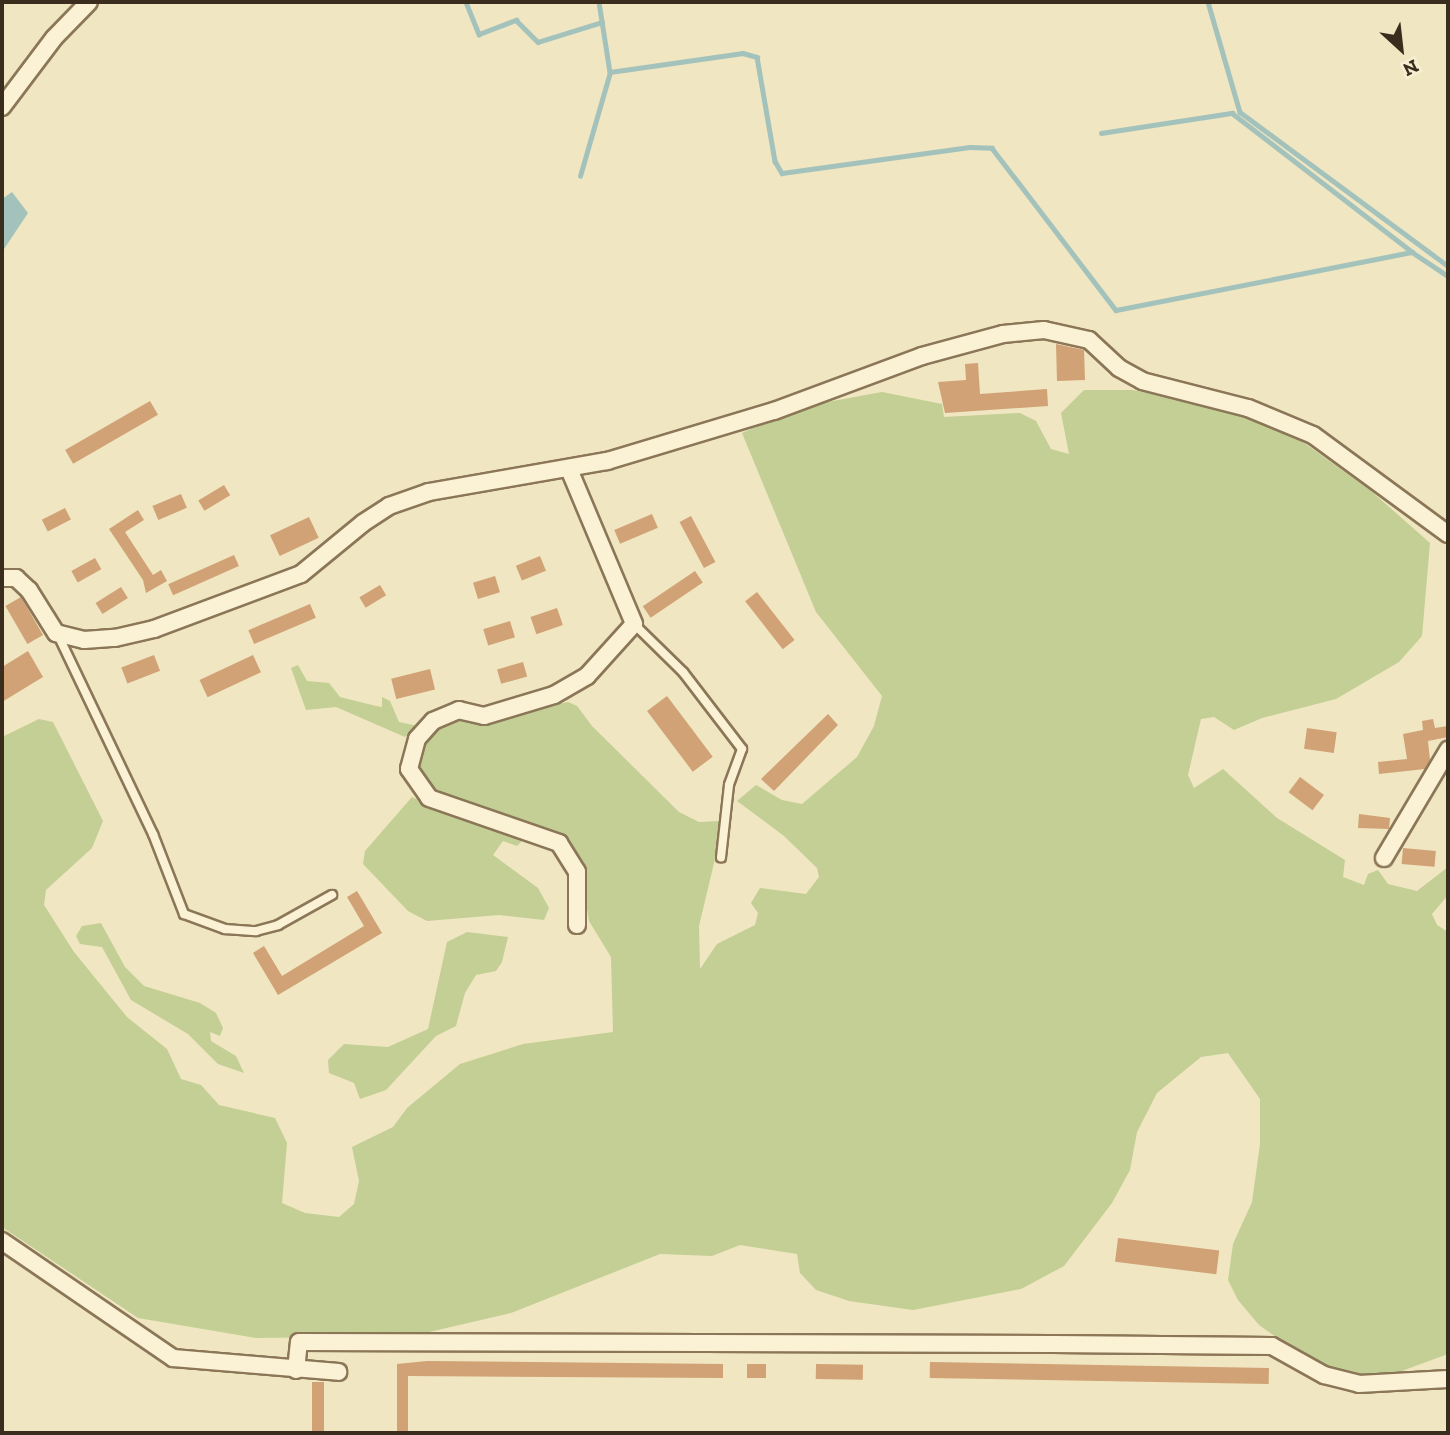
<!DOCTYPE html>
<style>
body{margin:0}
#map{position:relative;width:1450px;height:1435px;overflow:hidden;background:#f0e6c1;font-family:"Zilla Slab",serif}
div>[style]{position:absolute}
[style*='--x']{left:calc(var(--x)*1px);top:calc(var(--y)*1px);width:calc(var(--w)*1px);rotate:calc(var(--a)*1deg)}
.green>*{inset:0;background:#c3cf94}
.water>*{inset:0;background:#a4c2bc}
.stream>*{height:4.5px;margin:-2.25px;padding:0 2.25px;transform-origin:2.25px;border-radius:2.25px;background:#a4c2bc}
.building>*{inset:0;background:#d0a275;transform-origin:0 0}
.roads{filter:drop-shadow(2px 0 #8b7758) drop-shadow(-2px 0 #8b7758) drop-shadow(0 2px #8b7758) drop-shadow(0 -2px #8b7758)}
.service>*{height:8px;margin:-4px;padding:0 4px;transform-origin:4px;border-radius:4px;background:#fbf2d5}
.minor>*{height:16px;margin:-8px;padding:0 8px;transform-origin:8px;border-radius:8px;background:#fbf2d5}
span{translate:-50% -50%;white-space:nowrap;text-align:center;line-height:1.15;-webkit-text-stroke:5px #f7efd1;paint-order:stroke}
.frame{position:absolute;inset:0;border:4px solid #3a2d1d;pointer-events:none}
.north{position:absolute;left:1366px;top:14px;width:70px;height:70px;-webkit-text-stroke:5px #f7efd1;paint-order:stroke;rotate:153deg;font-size:19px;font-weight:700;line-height:28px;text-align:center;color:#3a2d1d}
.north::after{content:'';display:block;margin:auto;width:24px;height:32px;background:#3a2d1d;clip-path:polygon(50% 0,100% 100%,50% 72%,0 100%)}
</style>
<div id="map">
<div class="green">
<div style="clip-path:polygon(1084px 390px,1132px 390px,1189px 400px,1289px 432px,1371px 491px,1430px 543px,1422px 636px,1399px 662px,1336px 699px,1262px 718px,1234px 730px,1214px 717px,1201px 719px,1188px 775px,1194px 788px,1223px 769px,1277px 818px,1345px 860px,1343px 877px,1364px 885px,1368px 874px,1378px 870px,1388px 884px,1417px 891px,1448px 867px,1448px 895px,1432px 914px,1437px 925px,1448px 932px,1448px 1354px,1380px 1379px,1345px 1375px,1317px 1366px,1259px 1325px,1238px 1300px,1228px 1280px,1233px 1244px,1252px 1202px,1260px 1144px,1260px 1099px,1228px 1053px,1201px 1057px,1157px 1093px,1137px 1132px,1130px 1170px,1112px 1203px,1064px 1266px,1021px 1289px,913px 1310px,849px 1301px,816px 1290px,800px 1273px,797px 1254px,740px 1245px,712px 1256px,660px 1254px,511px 1313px,412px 1336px,256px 1338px,138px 1318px,2px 1227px,2px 737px,39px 719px,53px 722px,103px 821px,92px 848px,46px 890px,44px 905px,74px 952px,127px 1017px,167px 1049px,181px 1079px,201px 1085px,219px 1105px,275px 1118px,287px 1143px,282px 1203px,305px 1213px,339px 1217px,354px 1204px,359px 1181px,352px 1147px,393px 1127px,407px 1108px,460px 1064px,523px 1044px,613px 1032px,611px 957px,589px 921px,579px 858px,562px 839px,433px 793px,418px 772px,419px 750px,427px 734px,444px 720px,461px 718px,475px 723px,568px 702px,577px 706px,592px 726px,679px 812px,699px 822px,720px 821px,720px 838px,699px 926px,700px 969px,717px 944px,755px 925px,758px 913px,751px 903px,760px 888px,806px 894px,819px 877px,817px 868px,784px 836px,737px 801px,756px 785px,782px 800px,802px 804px,857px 757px,874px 726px,882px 696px,816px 612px,742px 433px,800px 407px,882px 392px,942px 404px,944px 417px,1020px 413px,1036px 421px,1051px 449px,1069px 454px,1061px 413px)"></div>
<div style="clip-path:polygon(298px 665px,307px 681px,329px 683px,340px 697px,376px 706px,382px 707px,382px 697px,390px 701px,399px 722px,418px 726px,405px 737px,336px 707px,306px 710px,291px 668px)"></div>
<div style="clip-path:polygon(412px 797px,449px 815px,525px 838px,517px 846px,503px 841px,493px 855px,538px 888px,549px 908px,544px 920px,499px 915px,427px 921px,408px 911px,363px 864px,365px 851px)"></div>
<div style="clip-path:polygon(101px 923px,125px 967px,144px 986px,200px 1003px,216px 1013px,223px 1028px,220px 1036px,210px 1032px,211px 1041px,236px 1056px,244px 1073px,218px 1064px,188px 1034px,131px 1000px,102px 947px,80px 944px,76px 936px,82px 926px)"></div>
<div style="clip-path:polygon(467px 932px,508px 937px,502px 962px,496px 971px,476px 975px,465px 993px,456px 1026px,436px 1036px,386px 1090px,360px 1099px,354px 1083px,329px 1073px,328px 1060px,344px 1044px,388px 1047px,428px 1029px,447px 942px)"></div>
</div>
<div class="water">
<div style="clip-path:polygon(12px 192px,28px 213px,2px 252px,2px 199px)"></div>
</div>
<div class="stream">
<div style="--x:466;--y:2;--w:35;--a:68"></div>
<div style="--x:479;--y:34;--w:40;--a:-21"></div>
<div style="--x:516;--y:20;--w:31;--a:45"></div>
<div style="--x:538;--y:42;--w:67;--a:-17.4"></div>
<div style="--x:599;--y:2;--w:71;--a:81.1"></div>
<div style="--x:610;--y:72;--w:134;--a:-8.1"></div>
<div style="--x:743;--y:53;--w:15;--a:16"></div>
<div style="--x:757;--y:57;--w:106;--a:80.2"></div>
<div style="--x:775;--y:161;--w:14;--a:60"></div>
<div style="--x:782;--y:173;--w:189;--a:-7.9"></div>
<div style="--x:969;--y:147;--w:23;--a:2"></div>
<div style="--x:992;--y:148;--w:204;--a:52.6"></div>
<div style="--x:1116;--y:310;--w:302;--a:-11.1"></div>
<div style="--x:1412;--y:252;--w:43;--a:33.7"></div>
<div style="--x:1208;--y:2;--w:115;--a:73.8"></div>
<div style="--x:1240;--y:112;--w:259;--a:36.5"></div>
<div style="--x:1101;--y:133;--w:133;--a:-8.7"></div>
<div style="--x:1232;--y:113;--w:226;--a:37.6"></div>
<div style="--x:580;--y:176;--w:108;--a:-73.9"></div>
</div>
<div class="building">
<div style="clip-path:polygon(1056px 344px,1084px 350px,1085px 380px,1057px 381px)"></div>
<div style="clip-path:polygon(978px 363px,980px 394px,1047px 389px,1048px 406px,945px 413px,938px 382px,966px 380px,965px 364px)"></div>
<div style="left:150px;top:401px;width:16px;height:98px;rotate:60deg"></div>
<div style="left:224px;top:485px;width:12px;height:30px;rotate:59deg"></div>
<div style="left:181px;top:494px;width:15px;height:31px;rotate:67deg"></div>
<div style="left:65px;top:508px;width:13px;height:26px;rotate:63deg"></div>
<div style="clip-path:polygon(138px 510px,144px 520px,125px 532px,153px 575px,161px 570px,167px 581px,146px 593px,143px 580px,109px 529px)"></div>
<div style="left:652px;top:514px;width:15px;height:41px;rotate:67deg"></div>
<div style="left:691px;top:516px;width:52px;height:13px;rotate:62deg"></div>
<div style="left:309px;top:517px;width:23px;height:43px;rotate:65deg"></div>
<div style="left:234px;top:555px;width:12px;height:72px;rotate:66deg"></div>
<div style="left:540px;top:556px;width:16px;height:26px;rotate:68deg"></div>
<div style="left:95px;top:558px;width:13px;height:27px;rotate:61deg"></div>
<div style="left:695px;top:571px;width:14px;height:63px;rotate:56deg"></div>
<div style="left:495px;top:576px;width:17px;height:23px;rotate:73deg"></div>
<div style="left:380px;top:585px;width:12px;height:24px;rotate:59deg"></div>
<div style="left:121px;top:587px;width:13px;height:30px;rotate:58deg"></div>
<div style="left:757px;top:592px;width:61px;height:15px;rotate:52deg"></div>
<div style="left:21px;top:597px;width:44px;height:18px;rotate:60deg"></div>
<div style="left:310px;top:604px;width:15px;height:67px;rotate:67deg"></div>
<div style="left:557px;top:608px;width:18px;height:28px;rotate:71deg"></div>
<div style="left:510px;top:621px;width:17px;height:28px;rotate:73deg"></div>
<div style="clip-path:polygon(28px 651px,43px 677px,2px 702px,2px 667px)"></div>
<div style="left:154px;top:655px;width:17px;height:35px;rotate:69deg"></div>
<div style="left:253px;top:655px;width:19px;height:59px;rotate:65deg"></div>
<div style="left:523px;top:662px;width:15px;height:27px;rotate:74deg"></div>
<div style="left:430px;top:669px;width:21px;height:40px;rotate:76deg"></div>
<div style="left:667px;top:696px;width:76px;height:25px;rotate:53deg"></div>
<div style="clip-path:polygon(828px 714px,838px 725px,774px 791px,761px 779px)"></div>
<div style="clip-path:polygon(1433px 719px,1435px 728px,1448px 726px,1448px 737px,1428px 741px,1430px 760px,1425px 769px,1379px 774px,1378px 762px,1407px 759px,1403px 734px,1423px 730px,1422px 721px)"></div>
<div style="left:1307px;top:728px;width:30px;height:21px;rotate:8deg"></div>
<div style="left:1300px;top:777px;width:30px;height:19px;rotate:37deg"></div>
<div style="clip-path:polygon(1359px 814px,1390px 818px,1389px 829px,1358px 828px)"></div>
<div style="left:1403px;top:848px;width:33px;height:16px;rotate:5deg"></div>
<div style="clip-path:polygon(357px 891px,382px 933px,278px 995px,253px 953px,264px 946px,282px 976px,364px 926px,347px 897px)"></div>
<div style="left:1118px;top:1238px;width:102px;height:24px;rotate:7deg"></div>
<div style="clip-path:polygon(427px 1361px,723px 1364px,723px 1378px,408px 1376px,408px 1431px,397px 1431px,397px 1364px)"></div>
<div style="left:930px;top:1362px;width:339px;height:16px;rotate:1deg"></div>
<div style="left:747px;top:1364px;width:19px;height:14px"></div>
<div style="left:816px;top:1364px;width:47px;height:15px;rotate:1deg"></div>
<div style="left:312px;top:1382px;width:12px;height:51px"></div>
</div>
<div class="roads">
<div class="service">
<div style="--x:634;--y:624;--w:69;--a:44.4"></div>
<div style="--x:683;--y:672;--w:97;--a:52.5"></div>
<div style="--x:742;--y:749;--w:38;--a:110"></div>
<div style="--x:729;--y:785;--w:73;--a:96.3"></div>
<div style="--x:58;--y:635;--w:221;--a:64.5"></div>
<div style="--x:153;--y:834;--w:86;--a:68.8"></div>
<div style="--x:184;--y:914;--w:44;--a:20.1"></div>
<div style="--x:225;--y:929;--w:31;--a:4"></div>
<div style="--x:256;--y:931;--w:23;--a:-15"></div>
<div style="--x:278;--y:925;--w:62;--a:-29.1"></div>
</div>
<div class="minor">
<div style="--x:2;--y:107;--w:86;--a:-53"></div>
<div style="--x:54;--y:38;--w:50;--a:-45.8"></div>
<div style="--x:569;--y:469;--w:168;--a:67.2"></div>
<div style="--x:634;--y:624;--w:70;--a:132.1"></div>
<div style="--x:587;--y:676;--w:38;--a:150"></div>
<div style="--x:554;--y:695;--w:73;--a:163.3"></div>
<div style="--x:484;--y:716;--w:26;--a:-167"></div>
<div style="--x:459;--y:710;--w:28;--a:157"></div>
<div style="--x:433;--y:721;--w:24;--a:132"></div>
<div style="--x:417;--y:739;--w:31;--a:105"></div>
<div style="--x:409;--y:769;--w:35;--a:55"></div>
<div style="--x:429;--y:798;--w:138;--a:19.1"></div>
<div style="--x:559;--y:843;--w:34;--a:58"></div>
<div style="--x:577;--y:872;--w:53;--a:90"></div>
<div style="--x:2;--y:578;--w:14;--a:0"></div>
<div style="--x:16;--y:578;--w:18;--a:43"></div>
<div style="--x:29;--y:590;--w:51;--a:57.9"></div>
<div style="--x:56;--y:633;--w:29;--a:14"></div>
<div style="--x:84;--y:640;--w:31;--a:-4"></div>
<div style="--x:115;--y:638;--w:40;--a:-13"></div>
<div style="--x:154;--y:629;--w:157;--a:-20.5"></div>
<div style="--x:301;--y:574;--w:80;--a:-39.4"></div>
<div style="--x:363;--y:523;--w:31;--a:-33"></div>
<div style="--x:389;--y:506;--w:42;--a:-19.3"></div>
<div style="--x:429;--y:492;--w:181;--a:-9.9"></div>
<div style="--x:607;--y:461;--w:174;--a:-16.7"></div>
<div style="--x:774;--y:411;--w:158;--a:-20.4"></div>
<div style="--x:922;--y:356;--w:84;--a:-15.2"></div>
<div style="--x:1003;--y:334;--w:41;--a:-5.6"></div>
<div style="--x:1044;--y:330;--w:46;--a:12.5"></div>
<div style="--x:1089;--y:340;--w:41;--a:43"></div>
<div style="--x:1119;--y:368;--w:26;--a:29"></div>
<div style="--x:1142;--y:381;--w:109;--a:14.3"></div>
<div style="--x:1248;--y:408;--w:70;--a:22.6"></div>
<div style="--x:1313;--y:435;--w:167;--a:36.3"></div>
<div style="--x:1384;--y:858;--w:126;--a:-59.3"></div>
<div style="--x:2;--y:1241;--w:207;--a:34.4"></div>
<div style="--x:173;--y:1358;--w:166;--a:4.8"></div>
<div style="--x:296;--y:1370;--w:28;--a:-84"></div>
<div style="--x:299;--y:1342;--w:754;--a:0.15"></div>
<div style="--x:1053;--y:1344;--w:219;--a:0.5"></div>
<div style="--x:1272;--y:1346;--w:60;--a:29.1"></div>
<div style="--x:1324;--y:1375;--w:36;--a:14"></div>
<div style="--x:1359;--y:1384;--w:89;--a:-3.2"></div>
</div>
</div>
<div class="frame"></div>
<div class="north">N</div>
</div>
